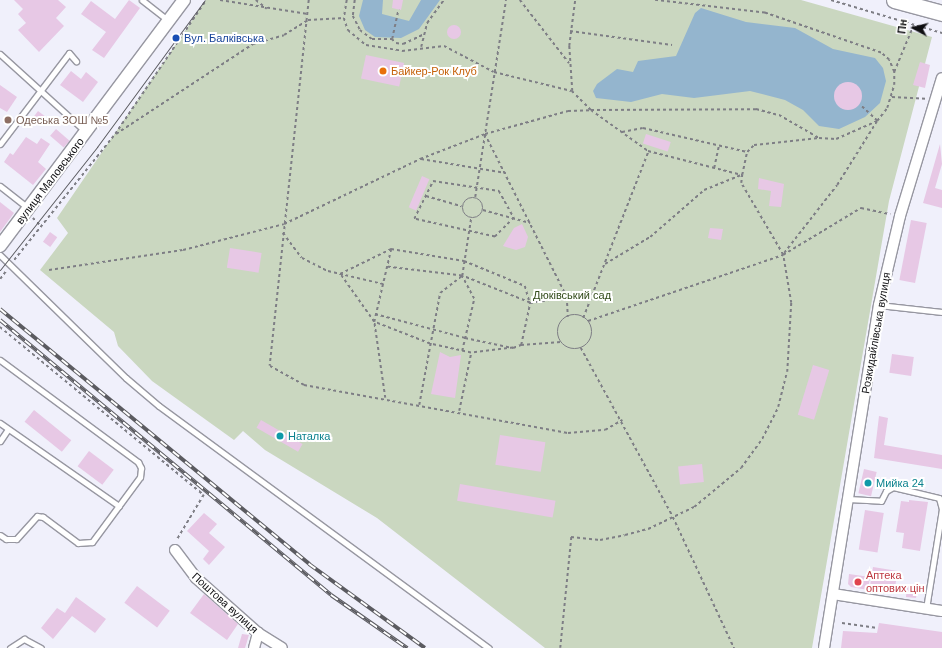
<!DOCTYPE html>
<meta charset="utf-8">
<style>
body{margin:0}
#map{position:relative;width:942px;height:648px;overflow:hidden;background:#f0f0fb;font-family:Arial,sans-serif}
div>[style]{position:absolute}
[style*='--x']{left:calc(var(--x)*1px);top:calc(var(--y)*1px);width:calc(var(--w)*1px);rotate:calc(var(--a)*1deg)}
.green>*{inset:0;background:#cad7c0}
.water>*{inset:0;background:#94b5ce}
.building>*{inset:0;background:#e7c8e5;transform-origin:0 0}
.round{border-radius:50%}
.path>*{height:1.5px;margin-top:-0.75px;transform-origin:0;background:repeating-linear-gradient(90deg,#7e7e85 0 3px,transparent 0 6px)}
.path>.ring{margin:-0.75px;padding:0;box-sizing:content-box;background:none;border:1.5px solid #7e7e85;border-radius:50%}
.roads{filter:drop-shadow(1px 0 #9797a1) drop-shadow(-1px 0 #9797a1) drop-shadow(0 1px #9797a1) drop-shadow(0 -1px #9797a1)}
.service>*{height:5px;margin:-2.5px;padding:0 2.5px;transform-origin:2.5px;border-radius:2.5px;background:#fff}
.minor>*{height:10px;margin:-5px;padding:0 5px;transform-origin:5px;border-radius:5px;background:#fff}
.tertiary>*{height:12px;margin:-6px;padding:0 6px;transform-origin:6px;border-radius:6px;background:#fff}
.primary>*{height:15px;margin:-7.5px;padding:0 7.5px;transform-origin:7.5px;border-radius:7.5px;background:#fff}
.tram>*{height:1px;margin:-0.5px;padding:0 0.5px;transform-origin:0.5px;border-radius:0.5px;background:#5b5b60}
.rail>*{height:4px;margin-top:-2px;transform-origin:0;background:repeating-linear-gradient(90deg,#fff 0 8px,#5b5b60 0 16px);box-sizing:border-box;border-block:1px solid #5b5b60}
.dots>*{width:11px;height:11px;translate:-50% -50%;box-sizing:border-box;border:2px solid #fff;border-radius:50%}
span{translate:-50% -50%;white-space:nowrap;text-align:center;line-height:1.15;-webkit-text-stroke:4px #fff;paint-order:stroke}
.transit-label{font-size:11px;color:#164399}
.left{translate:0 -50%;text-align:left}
.food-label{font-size:11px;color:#c56008}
.education-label{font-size:11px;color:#785e54}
.street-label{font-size:11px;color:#0f0f12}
.park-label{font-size:11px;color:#324b1a}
.culture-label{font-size:11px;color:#0d838f}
.health-label{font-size:11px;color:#be3a42}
.north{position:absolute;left:894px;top:8px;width:40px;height:40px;-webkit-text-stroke:3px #fff;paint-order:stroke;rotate:277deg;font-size:11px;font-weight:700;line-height:16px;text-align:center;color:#0f0f12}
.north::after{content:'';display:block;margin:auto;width:14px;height:18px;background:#0f0f12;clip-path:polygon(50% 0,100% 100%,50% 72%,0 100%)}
</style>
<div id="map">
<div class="green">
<div style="clip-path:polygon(206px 0,801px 0,932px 37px,889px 201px,812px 648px,545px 648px,377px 518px,265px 450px,243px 431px,234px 440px,152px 381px,118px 346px,114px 332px,40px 270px,68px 233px,57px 218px)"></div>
</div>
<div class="water">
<div style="clip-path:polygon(363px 0,383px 0,382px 14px,409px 21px,421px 0,440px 0,419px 29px,401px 38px,375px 37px,365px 30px,359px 16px)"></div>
<div style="clip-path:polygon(701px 8px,746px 22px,795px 28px,833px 49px,875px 58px,883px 68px,886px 81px,880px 103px,865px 117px,839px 129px,819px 126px,803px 110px,785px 100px,750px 91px,694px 98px,662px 94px,631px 102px,596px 98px,593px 91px,597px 84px,617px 69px,633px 72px,638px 61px,676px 56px,695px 13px)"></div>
</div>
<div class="building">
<div style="clip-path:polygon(14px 0,58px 0,66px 7px,56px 18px,64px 26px,39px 52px,18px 30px,26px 23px,18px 14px,23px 9px)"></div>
<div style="clip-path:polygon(129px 0,140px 8px,104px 58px,92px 50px,106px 32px,81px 14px,91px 1px,115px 19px)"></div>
<div style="clip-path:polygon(393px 0,403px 0,401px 10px,392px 8px)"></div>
<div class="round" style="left:447px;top:25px;width:14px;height:14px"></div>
<div style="left:366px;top:55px;width:39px;height:24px;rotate:12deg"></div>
<div style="clip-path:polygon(920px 62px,930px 65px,925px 88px,913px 85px)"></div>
<div style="clip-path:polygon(71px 71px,81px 79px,86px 72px,98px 82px,83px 102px,60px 85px)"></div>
<div class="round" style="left:834px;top:82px;width:28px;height:28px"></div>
<div style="clip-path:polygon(0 85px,17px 97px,7px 112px,0 108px)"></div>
<div style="left:38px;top:111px;width:10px;height:11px;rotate:37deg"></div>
<div style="left:56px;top:129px;width:18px;height:9px;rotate:41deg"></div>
<div style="left:646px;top:134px;width:26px;height:10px;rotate:18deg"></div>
<div style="clip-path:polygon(26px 137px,37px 144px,41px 138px,50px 144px,38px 162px,46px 169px,33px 185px,4px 162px,10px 153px,13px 155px)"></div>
<div style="clip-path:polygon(940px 144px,942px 164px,935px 188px,942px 190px,942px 208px,923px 203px)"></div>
<div style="left:422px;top:176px;width:8px;height:34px;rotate:23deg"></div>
<div style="clip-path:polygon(759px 178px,784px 184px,781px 207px,769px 206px,771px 191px,758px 189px)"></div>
<div style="clip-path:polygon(0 202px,14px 213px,0 232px)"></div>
<div style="left:911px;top:220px;width:16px;height:61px;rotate:11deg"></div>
<div style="clip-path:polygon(522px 224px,528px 237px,525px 247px,516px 250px,503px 246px,514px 228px)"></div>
<div style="clip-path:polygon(710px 228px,723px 229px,721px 240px,708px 238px)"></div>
<div style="left:50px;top:232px;width:9px;height:12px;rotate:36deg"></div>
<div style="left:230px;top:248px;width:32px;height:20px;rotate:9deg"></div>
<div style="clip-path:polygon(440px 352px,450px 357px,461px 355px,455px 398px,431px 394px)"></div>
<div style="left:892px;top:354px;width:22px;height:19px;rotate:8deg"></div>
<div style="left:813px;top:365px;width:17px;height:52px;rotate:17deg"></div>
<div style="left:34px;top:410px;width:48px;height:15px;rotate:39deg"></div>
<div style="clip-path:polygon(879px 416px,888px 418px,884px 445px,942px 455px,942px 469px,874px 458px)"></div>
<div style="left:261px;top:420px;width:48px;height:9px;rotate:30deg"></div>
<div style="left:500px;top:435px;width:46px;height:30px;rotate:9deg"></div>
<div style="left:89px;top:451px;width:31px;height:19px;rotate:37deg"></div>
<div style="left:702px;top:464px;width:18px;height:24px;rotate:84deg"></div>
<div style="left:864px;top:469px;width:13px;height:25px;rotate:13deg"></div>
<div style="left:460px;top:484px;width:97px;height:17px;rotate:10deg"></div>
<div style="clip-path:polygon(909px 500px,928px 502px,920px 551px,902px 548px,904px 533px,896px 532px,901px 501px,909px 502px)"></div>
<div style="left:865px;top:510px;width:19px;height:40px;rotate:9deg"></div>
<div style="clip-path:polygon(204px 513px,217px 524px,209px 533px,225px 547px,209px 565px,203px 559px,209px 551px,187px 531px)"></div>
<div style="left:873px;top:567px;width:25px;height:17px;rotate:9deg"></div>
<div style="clip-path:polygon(849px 574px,870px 577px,868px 590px,851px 587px,848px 584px)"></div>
<div style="clip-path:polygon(907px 584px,918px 586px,916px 598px,906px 597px)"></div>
<div style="left:137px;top:586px;width:41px;height:21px;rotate:37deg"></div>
<div style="clip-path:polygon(204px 594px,238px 624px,227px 640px,190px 613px)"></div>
<div style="clip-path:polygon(76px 597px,106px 619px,95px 633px,72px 616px,53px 639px,41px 628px,57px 608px,65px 613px)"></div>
<div style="clip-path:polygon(879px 623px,942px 632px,942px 648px,841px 648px,843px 631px,877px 633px)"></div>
<div style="clip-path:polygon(242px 634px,249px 635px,245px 648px,238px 648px)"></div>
</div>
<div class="path">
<div style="--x:220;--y:0;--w:89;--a:9"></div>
<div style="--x:256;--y:0;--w:14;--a:39"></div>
<div style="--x:309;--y:0;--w:368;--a:96.1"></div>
<div style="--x:270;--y:366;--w:39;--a:29"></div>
<div style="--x:304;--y:385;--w:268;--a:10.3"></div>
<div style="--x:568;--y:433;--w:37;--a:-5"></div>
<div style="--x:605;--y:430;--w:20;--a:-30"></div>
<div style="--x:347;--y:0;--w:18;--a:99"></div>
<div style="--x:344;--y:18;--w:13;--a:72"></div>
<div style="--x:348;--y:30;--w:23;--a:40"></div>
<div style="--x:366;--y:45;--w:36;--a:9"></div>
<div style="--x:402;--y:51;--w:42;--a:-6.8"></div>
<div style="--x:444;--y:46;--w:56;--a:27.5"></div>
<div style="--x:494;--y:72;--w:80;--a:13.7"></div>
<div style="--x:572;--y:91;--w:27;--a:45"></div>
<div style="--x:591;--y:110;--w:165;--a:-0.3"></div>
<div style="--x:756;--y:109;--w:24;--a:15"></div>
<div style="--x:779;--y:115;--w:46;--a:29.9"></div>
<div style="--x:819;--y:138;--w:17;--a:3"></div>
<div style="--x:836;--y:139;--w:45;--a:-23.7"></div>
<div style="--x:877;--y:121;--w:16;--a:-52"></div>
<div style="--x:887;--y:108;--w:24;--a:-73"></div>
<div style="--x:894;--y:85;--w:13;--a:-90"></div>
<div style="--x:894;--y:72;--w:13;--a:-113"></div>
<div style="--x:889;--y:60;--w:11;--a:-139"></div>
<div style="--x:881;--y:53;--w:123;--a:-161"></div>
<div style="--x:765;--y:13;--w:113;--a:-173.4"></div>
<div style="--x:355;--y:0;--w:16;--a:97"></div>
<div style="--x:353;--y:16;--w:16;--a:63"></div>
<div style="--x:360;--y:30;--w:15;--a:37"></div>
<div style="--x:372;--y:39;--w:20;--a:0"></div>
<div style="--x:392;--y:39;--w:6;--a:45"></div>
<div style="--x:396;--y:43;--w:7;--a:8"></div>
<div style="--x:403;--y:44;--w:23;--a:-25"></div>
<div style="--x:520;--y:0;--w:80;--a:52.1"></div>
<div style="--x:831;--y:0;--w:116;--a:16.6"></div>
<div style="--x:570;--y:31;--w:103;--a:7.8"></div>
<div style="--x:392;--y:39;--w:30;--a:-78"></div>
<div style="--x:421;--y:47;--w:25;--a:-76"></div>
<div style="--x:427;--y:23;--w:29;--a:-54"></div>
<div style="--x:894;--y:72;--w:52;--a:-67.4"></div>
<div style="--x:572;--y:91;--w:45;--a:-93.8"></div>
<div style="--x:569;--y:46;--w:46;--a:-82.6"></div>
<div style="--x:892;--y:97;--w:34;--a:3"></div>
<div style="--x:622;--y:132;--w:21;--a:-11"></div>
<div style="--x:643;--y:128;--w:107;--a:13"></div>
<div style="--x:116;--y:134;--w:164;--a:-33.3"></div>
<div style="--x:253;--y:44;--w:32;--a:-16"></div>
<div style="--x:284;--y:35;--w:28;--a:-32"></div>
<div style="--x:308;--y:20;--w:36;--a:-3"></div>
<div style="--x:485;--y:134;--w:182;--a:63.3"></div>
<div style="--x:567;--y:297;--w:20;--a:87"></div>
<div style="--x:421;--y:159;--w:86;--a:9.4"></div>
<div style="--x:714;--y:168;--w:24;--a:-78"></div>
<div style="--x:433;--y:181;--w:67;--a:8.6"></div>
<div style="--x:499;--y:191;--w:31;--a:61"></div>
<div style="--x:514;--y:218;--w:27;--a:135"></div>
<div style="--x:495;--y:237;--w:83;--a:-167.5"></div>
<div style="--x:414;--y:219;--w:42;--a:-63.4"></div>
<div style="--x:426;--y:196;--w:37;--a:16"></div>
<div style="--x:475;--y:197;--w:199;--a:-81.1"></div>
<div class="ring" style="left:463px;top:198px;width:18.5px;height:18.5px"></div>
<div style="--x:483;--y:210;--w:49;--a:15.5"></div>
<div style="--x:33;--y:218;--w:10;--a:45"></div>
<div style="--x:283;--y:233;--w:31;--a:53"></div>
<div style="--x:302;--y:258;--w:29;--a:27"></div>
<div style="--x:328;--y:271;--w:57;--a:13.3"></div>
<div style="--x:784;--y:253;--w:86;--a:-52.1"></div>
<div style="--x:837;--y:185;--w:75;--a:-58"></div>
<div style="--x:877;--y:121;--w:22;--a:-137"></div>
<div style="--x:14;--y:260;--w:161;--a:-51.3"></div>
<div style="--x:115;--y:134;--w:162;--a:-55.8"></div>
<div style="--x:605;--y:264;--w:52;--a:-31"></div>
<div style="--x:650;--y:237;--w:72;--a:-41"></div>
<div style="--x:704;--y:190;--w:40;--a:-22"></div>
<div style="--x:49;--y:270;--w:135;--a:-8.5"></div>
<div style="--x:183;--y:250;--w:104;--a:-14.4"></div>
<div style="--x:284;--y:224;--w:151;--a:-25.5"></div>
<div style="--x:420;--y:159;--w:70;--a:-21"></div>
<div style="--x:485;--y:134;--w:86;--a:-15.5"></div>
<div style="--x:568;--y:111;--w:23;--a:-2"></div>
<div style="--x:591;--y:110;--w:70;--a:35.7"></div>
<div style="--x:648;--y:151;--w:97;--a:14.3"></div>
<div style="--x:0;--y:279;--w:10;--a:-53"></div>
<div style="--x:375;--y:314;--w:93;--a:14.9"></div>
<div style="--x:465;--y:338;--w:49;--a:11.8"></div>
<div style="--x:513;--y:348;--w:9;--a:-21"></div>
<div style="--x:521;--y:345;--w:43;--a:-77.9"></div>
<div style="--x:530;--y:303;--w:73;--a:-158.3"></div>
<div style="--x:462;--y:276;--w:76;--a:-173.2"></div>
<div class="ring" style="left:558px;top:315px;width:32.5px;height:32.5px"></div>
<div style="--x:583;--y:318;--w:178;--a:-68.6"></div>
<div style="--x:588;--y:321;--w:206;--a:-18.7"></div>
<div style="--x:783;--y:255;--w:91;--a:-31.1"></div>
<div style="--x:861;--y:208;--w:30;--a:12"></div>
<div style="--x:0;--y:327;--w:264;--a:39.5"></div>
<div style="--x:204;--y:495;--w:52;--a:121"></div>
<div style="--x:521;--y:345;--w:40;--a:-4.3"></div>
<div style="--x:513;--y:348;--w:42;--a:173.2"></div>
<div style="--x:471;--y:353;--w:42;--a:-167.6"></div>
<div style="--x:430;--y:344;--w:60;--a:-158.6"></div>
<div style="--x:374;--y:322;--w:59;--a:-125.3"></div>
<div style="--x:340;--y:274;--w:57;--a:-26.1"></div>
<div style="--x:391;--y:249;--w:74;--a:9.3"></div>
<div style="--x:464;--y:261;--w:66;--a:22.3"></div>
<div style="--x:525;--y:286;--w:18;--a:74"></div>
<div style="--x:530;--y:303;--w:37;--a:-9"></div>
<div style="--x:581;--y:348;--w:192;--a:61.4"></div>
<div style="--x:673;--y:517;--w:145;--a:65"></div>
<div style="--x:462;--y:351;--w:53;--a:-77"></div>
<div style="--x:474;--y:299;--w:26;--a:-118"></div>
<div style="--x:462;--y:276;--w:59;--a:-81.2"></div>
<div style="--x:385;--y:398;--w:77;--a:-98.2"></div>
<div style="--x:374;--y:322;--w:75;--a:-76.9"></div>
<div style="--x:419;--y:405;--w:114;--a:-79.4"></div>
<div style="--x:440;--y:293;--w:28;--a:-38"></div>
<div style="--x:459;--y:411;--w:59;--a:-78.3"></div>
<div style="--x:842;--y:623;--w:36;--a:8"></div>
<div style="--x:560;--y:648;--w:112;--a:-84.3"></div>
<div style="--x:571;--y:537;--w:29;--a:6"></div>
<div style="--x:600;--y:540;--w:25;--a:-11"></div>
<div style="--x:625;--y:535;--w:24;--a:-15"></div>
<div style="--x:648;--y:529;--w:51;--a:-25.6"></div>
<div style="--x:694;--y:507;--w:61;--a:-39.7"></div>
<div style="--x:741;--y:468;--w:36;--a:-54"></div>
<div style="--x:762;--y:439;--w:36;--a:-63"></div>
<div style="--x:778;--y:407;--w:36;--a:-76"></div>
<div style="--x:787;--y:372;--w:69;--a:-86.7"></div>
<div style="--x:791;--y:303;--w:49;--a:-99.5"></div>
<div style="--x:783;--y:255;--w:83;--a:-120.3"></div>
<div style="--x:741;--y:183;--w:8;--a:-83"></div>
<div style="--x:742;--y:175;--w:24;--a:-78"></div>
<div style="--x:747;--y:152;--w:10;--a:-45"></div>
<div style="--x:754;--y:145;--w:65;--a:-6.1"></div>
</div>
<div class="roads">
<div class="service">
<div style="--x:142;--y:0;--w:33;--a:38"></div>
<div style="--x:0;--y:54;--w:115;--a:42.2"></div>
<div style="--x:0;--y:144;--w:114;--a:-52.8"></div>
<div style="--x:69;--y:53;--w:11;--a:49"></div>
<div style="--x:0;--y:186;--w:36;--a:38"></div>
<div style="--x:0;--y:255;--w:176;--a:44.3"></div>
<div style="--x:126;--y:378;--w:43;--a:40.3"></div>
<div style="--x:159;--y:406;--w:409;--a:36.3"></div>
<div style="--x:879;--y:305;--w:63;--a:6.3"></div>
<div style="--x:0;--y:360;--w:172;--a:36.5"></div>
<div style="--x:138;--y:462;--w:7;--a:63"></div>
<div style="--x:141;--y:468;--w:9;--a:96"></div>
<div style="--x:140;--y:477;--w:81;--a:126.4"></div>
<div style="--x:92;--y:542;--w:14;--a:176"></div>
<div style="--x:78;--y:543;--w:44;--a:-143.4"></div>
<div style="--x:43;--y:517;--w:6;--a:-171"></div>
<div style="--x:37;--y:516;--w:31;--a:132"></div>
<div style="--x:16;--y:539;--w:10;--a:180"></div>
<div style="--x:6;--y:539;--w:7;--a:-146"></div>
<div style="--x:0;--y:423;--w:145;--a:34.9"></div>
<div style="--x:0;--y:441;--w:14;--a:-56"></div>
<div style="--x:848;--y:499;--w:33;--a:3"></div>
<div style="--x:881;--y:501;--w:11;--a:-63"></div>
<div style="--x:886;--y:491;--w:8;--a:-30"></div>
<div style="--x:893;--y:487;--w:47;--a:13.4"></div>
<div style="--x:939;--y:498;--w:11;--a:75"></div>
<div style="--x:942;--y:509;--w:101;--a:99.1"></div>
<div style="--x:10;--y:648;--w:17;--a:-33"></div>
<div style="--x:24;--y:639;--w:19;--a:28"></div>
</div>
<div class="minor">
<div style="--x:175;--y:550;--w:35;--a:53"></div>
<div style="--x:196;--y:578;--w:83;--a:41.6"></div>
<div style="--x:258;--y:633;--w:28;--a:32"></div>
<div style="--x:833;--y:594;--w:110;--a:8.9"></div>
<div style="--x:254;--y:648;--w:16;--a:-75"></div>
<div style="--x:824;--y:648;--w:347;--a:-80.9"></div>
<div style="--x:879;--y:305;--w:91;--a:-76.7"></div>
<div style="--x:900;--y:216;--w:144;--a:-73.1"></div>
</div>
<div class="tertiary">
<div style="--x:0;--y:246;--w:307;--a:-53.2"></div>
</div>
<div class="primary">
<div style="--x:894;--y:0;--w:50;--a:15.2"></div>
</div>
</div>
<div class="tram">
<div style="--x:0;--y:270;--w:157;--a:-51.7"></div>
<div style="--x:97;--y:147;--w:182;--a:-53.7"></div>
</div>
<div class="rail">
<div style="--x:0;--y:309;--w:401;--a:39.5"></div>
<div style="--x:309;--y:564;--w:143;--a:35.9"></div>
<div style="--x:0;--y:320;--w:430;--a:39.7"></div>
<div style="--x:331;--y:595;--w:93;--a:34.9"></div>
</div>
<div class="dots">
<div style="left:176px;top:38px;background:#1a4fb4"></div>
<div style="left:383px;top:71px;background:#e8710a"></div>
<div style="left:8px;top:120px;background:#8d6e63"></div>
<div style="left:280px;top:436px;background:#0f9aa8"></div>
<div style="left:868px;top:483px;background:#0f9aa8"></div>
<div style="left:858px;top:582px;background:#e0444e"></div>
</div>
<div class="transit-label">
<span class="left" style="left:184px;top:38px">Вул. Балківська</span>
</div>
<div class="food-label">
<span class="left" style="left:391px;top:71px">Байкер-Рок Клуб</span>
</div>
<div class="education-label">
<span class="left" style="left:16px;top:120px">Одеська ЗОШ №5</span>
</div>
<div class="street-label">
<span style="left:50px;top:181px;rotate:-53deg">вулиця Маловського</span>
<span style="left:876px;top:333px;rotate:-80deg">Розкидайлівська вулиця</span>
<span style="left:225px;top:603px;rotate:42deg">Поштова вулиця</span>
</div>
<div class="park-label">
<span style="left:572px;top:295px">Дюківський сад</span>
</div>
<div class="culture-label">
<span class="left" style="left:288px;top:436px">Наталка</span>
<span class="left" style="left:876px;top:483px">Мийка 24</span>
</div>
<div class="health-label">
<span class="left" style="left:866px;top:582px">Аптека<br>оптових цін</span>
</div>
<div class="north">Пн</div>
</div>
